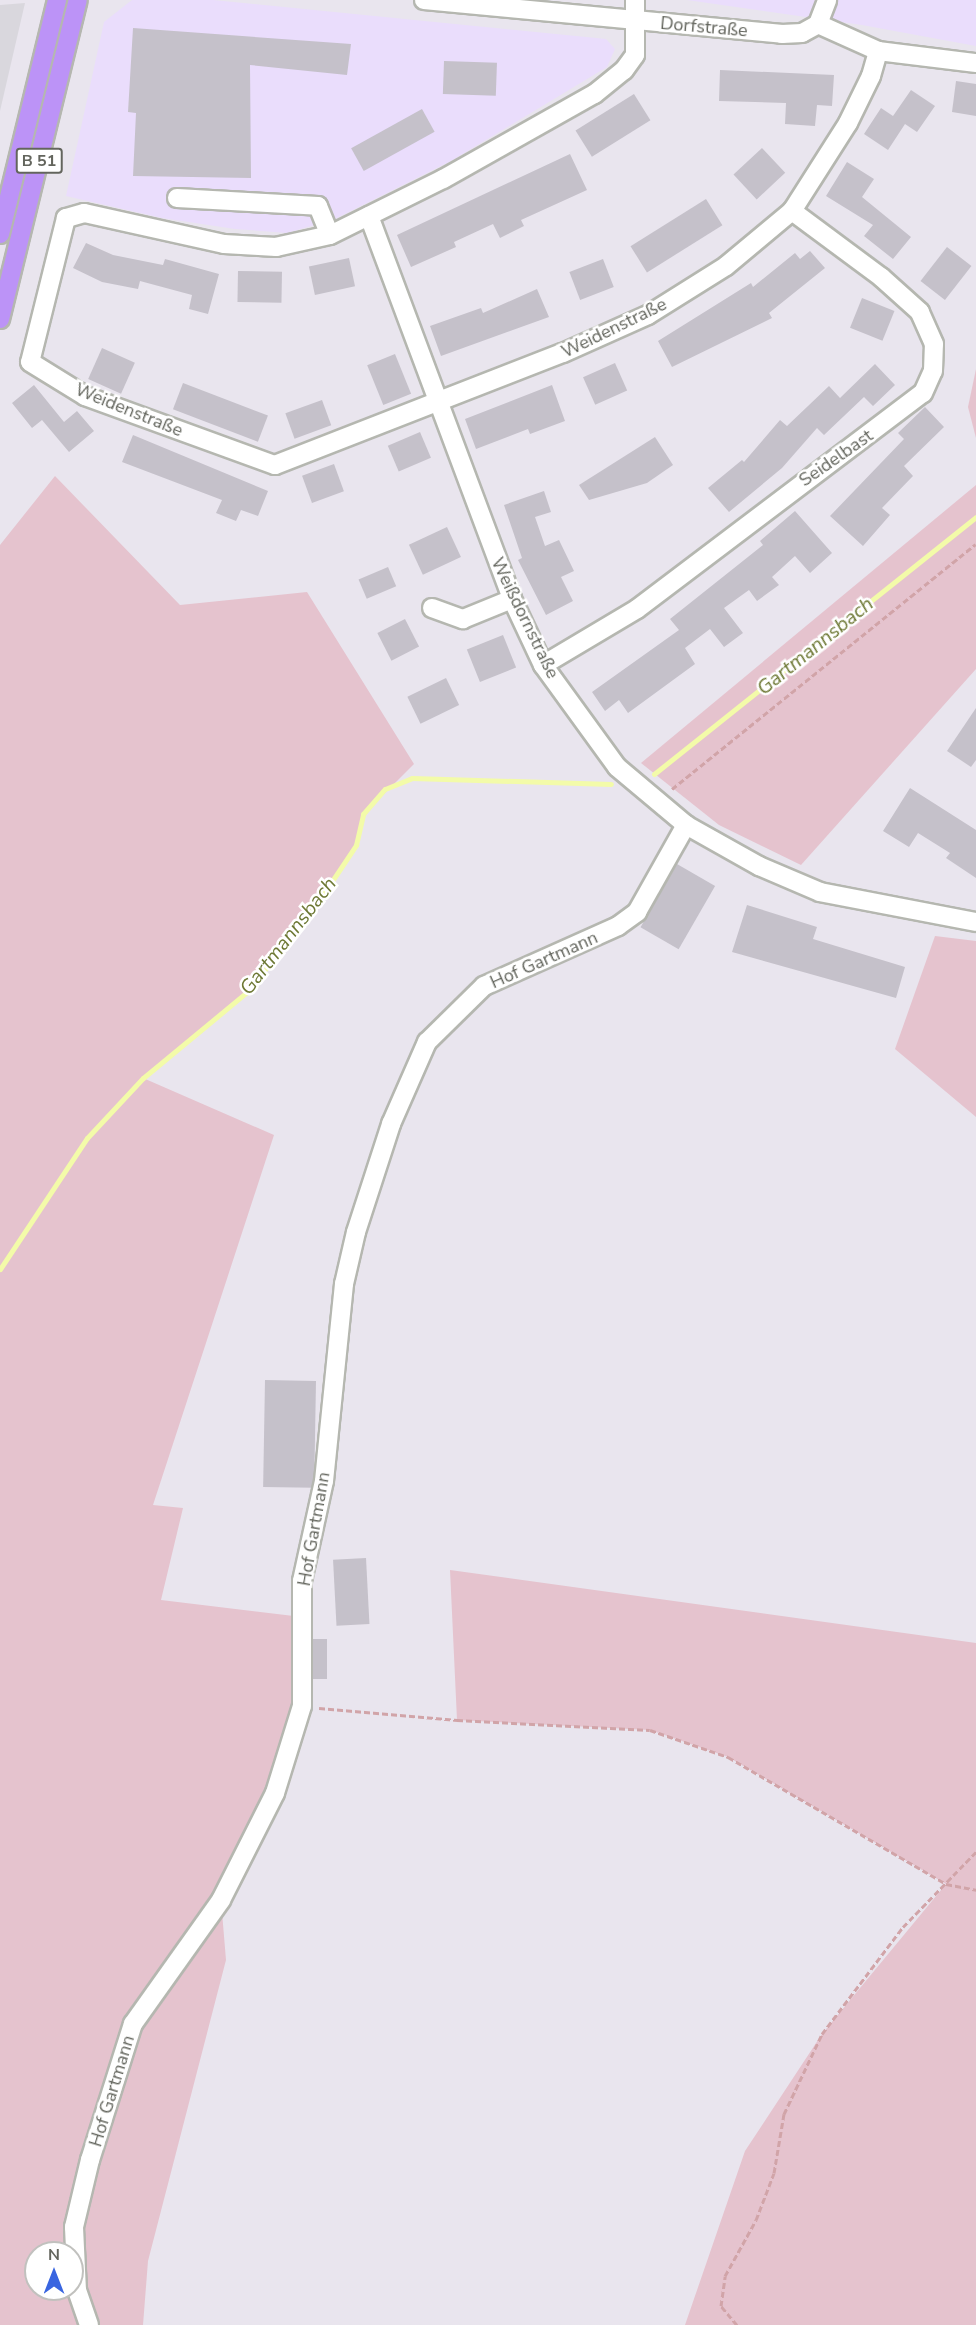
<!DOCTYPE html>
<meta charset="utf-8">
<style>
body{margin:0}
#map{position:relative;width:976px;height:2325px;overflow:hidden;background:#e9e5ee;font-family:"Nunito Sans",sans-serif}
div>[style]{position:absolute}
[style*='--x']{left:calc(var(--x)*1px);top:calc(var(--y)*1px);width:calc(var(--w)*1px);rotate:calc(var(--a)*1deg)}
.commercial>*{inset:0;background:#eaddfc}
.industrial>*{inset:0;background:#d9d7dd}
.green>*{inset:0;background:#e5c3ce}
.stream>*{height:5px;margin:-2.5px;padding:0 2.5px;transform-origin:2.5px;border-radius:2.5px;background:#f3fba9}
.building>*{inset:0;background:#c5c1ca;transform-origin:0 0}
.path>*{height:3px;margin-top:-1.5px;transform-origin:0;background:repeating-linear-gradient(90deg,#d1a4a8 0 6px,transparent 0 9px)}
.roads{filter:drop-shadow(2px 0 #b5b7b0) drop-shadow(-2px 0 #b5b7b0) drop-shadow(0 2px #b5b7b0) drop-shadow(0 -2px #b5b7b0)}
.minor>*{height:18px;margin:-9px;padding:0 9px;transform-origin:9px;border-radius:9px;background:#fff}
.highway>*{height:18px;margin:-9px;padding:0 9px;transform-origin:9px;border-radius:9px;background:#bc93f7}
span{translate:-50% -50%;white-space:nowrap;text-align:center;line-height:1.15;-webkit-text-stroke:5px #fff;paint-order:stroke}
.shield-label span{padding:2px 4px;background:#fff;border:2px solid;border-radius:4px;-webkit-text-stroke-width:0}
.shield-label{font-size:16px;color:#63655d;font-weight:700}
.street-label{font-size:18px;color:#63655d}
.water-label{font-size:20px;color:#6d7834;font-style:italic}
.north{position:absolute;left:24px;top:2241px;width:60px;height:60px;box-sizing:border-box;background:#fff;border:2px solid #c1c1be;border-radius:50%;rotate:0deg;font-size:16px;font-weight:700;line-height:24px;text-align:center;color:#63655d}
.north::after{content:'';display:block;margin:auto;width:21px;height:27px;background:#3965e0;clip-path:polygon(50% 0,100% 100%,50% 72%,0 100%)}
</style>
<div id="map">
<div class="commercial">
<div style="clip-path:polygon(132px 0,213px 0,606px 39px,615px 49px,607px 67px,451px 161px,335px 219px,287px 233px,235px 229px,162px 218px,66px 196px,104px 22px)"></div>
<div style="clip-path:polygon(687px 0,976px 0,976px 46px,862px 25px)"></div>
</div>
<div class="industrial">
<div style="clip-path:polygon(25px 3px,0 111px,0 5px)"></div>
</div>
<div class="green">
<div style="clip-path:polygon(976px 369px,976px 438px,968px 407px)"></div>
<div style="clip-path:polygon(evenodd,55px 476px,180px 605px,307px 592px,414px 764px,364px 814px,356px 845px,314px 908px,247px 992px,143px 1078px,274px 1135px,153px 1505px,183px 1508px,161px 1600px,302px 1617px,302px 1706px,221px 1900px,226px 1960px,148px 2261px,143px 2325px,0 2325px,0 545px,55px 476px,36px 2253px,72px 2253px,72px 2289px,36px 2289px,36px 2253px)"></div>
<div style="clip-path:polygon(976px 485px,976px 669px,801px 865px,719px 825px,641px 763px)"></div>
<div style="clip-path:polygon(935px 936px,976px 941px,976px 1117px,895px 1049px)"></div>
<div style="clip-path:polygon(450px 1570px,976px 1643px,976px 2325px,685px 2325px,745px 2151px,822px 2034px,946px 1884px,728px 1757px,650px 1730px,457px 1720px)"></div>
</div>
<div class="stream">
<div style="--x:654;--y:774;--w:412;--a:-38.6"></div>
<div style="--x:0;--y:1269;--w:157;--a:-56.4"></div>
<div style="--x:87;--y:1138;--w:82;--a:-47"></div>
<div style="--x:143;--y:1078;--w:135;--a:-39.6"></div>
<div style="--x:247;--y:992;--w:107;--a:-51.4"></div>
<div style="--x:314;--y:908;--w:76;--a:-56.3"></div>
<div style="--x:356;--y:845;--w:32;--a:-77"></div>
<div style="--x:363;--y:814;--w:33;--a:-49"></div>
<div style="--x:385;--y:789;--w:29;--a:-22"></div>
<div style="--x:412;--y:778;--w:199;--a:1.7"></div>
</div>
<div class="building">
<div style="clip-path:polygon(133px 28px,351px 44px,347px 75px,250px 65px,251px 178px,133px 176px,136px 113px,128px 112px)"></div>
<div style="left:444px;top:61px;width:53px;height:33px;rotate:2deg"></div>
<div style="clip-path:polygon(720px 70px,834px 75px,832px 106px,817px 105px,815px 126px,785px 124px,786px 103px,719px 101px)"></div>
<div style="clip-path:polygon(956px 81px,976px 84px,976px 116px,952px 112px)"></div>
<div style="clip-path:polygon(911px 90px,935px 106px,917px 132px,905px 124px,888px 150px,864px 134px,881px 108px,893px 116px)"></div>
<div style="left:634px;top:94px;width:31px;height:69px;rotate:58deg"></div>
<div style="left:422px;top:109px;width:26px;height:81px;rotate:61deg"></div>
<div style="left:762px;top:148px;width:34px;height:39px;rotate:47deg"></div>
<div style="clip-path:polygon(570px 154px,587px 190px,521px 220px,524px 226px,500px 238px,493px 224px,454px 242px,456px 247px,411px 267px,397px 235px)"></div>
<div style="clip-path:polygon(847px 162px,874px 179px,862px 197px,911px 237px,893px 259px,864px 236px,873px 225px,826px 196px)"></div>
<div style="left:706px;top:199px;width:31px;height:89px;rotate:58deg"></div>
<div style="clip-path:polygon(86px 243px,113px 255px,163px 265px,165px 259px,219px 274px,208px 314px,189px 309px,192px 295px,140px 281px,138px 289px,102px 282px,73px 268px)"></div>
<div style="left:947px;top:247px;width:31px;height:43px;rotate:38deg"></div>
<div style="clip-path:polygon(810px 251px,825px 268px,769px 313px,772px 318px,672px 367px,658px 341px,751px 283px,753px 287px,795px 253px,800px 259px)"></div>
<div style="left:349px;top:258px;width:29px;height:41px;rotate:78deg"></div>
<div style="left:603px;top:259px;width:30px;height:36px;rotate:69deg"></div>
<div style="left:238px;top:271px;width:44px;height:31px;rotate:1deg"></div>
<div style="clip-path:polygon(537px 289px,549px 317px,441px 356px,430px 326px,481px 308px,483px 313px)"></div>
<div style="left:862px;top:298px;width:35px;height:32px;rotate:22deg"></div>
<div style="left:102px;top:348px;width:36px;height:34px;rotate:24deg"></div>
<div style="left:395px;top:354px;width:43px;height:30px;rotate:68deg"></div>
<div style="left:615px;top:363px;width:30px;height:35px;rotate:66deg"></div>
<div style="clip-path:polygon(875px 364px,895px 385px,873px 406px,864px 397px,824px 435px,817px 428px,782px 468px,729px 512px,708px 488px,742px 460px,744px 462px,780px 420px,787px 426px,829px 386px,840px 398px)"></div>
<div style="left:183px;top:383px;width:91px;height:28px;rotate:21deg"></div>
<div style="clip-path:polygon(34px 385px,64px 422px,77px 411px,94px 431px,69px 452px,42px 420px,32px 428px,12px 403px)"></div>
<div style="clip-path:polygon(552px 385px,565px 421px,530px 434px,528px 429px,476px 449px,465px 419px)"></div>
<div style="left:322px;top:400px;width:27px;height:39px;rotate:70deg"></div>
<div style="clip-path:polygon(925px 407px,944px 427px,904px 466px,913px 476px,882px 508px,890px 515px,863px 546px,830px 516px,904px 439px,898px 433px)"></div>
<div style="left:420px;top:432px;width:28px;height:35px;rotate:67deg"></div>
<div style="clip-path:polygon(133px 435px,268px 491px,258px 516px,241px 510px,236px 521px,216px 513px,222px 500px,122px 462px)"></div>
<div style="clip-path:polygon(655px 437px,673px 465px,647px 483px,589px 500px,579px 485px)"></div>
<div style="left:334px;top:464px;width:29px;height:34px;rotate:70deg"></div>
<div style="clip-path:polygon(544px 491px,551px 512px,535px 517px,545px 546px,559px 540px,574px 571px,561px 577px,573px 601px,546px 615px,518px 560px,522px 558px,504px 505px)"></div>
<div style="clip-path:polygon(795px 511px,832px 553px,810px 573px,795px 556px,772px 577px,779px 585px,757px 601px,749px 590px,724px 608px,743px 633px,724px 647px,710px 629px,685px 648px,695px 664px,628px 713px,619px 700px,605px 711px,592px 692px,679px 630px,670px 619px,763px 545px,760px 541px)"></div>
<div style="left:447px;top:527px;width:33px;height:42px;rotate:65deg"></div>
<div style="left:388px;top:567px;width:21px;height:32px;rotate:67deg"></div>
<div style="left:405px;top:619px;width:31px;height:31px;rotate:63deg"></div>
<div style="left:503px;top:635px;width:35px;height:39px;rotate:68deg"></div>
<div style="left:446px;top:678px;width:30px;height:43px;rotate:64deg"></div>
<div style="clip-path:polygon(976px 708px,976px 760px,971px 767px,947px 751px)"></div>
<div style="clip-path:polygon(910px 788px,976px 830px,976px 878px,946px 858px,950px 853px,918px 833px,909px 847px,883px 831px)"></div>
<div style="left:677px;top:864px;width:44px;height:73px;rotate:30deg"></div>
<div style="clip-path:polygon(747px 905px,817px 927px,813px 939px,905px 967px,896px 998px,732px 952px)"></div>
<div style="left:265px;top:1380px;width:51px;height:107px;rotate:1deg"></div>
<div style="left:366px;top:1558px;width:66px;height:33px;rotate:87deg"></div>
<div style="left:313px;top:1639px;width:14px;height:40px"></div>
</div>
<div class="path">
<div style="--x:672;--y:789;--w:390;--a:-38.9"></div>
<div style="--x:319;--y:1708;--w:139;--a:5"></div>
<div style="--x:457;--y:1720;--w:193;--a:3"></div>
<div style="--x:650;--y:1730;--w:83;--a:19.1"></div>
<div style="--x:728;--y:1757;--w:252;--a:30.2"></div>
<div style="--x:946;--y:1884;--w:31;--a:11"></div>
<div style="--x:737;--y:2325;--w:25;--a:-130"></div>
<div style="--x:721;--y:2306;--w:30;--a:-82"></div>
<div style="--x:725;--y:2276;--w:64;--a:-61"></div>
<div style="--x:756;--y:2220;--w:50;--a:-69"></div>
<div style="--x:774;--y:2173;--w:60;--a:-80.4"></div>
<div style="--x:784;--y:2114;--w:89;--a:-64.6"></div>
<div style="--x:822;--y:2034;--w:134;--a:-52.9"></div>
<div style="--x:903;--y:1927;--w:105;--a:-45.8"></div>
</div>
<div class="roads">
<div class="minor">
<div style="--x:424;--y:0;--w:360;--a:5.4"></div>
<div style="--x:782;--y:34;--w:20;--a:-3"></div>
<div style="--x:802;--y:33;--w:18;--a:-29"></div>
<div style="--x:635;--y:0;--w:55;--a:90"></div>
<div style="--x:635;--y:55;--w:19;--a:126"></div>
<div style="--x:624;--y:70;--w:38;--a:141"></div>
<div style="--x:594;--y:94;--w:173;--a:150.6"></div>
<div style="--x:443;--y:179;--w:126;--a:153.6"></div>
<div style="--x:330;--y:235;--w:55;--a:167.5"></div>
<div style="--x:276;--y:247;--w:52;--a:-176.7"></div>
<div style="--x:224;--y:244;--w:143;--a:-167.5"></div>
<div style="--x:84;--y:213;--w:19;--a:164"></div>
<div style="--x:66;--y:218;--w:148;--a:104"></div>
<div style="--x:30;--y:362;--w:65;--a:31.7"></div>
<div style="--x:85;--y:396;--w:202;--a:20"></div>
<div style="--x:275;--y:465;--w:309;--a:-21.3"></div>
<div style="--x:563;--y:353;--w:93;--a:-24.1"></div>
<div style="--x:648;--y:315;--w:92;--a:-32.1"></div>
<div style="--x:726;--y:266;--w:86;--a:-39.8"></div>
<div style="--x:792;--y:211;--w:104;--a:-57.5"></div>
<div style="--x:848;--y:123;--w:52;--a:-63.9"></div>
<div style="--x:871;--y:76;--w:26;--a:-74"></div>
<div style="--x:818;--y:24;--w:66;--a:24.2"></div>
<div style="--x:878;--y:51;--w:99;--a:7"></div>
<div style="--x:818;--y:24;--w:26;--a:-69"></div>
<div style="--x:177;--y:198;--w:141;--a:3.2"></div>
<div style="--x:318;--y:206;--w:31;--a:68"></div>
<div style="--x:369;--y:216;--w:409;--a:69.5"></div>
<div style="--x:512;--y:599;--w:73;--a:64.8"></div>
<div style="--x:543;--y:665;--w:126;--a:54"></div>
<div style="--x:617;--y:767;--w:90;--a:40"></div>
<div style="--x:686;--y:825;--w:84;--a:29.3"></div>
<div style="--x:759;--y:866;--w:66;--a:23.1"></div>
<div style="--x:820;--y:892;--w:159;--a:10.9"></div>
<div style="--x:432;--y:608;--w:33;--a:20"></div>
<div style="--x:463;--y:619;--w:53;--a:-22.2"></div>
<div style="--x:543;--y:665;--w:109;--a:-30.8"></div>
<div style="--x:637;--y:609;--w:358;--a:-37.1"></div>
<div style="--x:923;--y:393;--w:24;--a:-66"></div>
<div style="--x:933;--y:371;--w:27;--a:-88"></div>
<div style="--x:934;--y:344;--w:35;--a:-114"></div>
<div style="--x:920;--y:312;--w:52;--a:-138.1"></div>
<div style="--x:881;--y:277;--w:111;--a:-143.4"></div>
<div style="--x:89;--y:2325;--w:36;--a:-109"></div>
<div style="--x:77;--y:2291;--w:64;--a:-92.7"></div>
<div style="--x:74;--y:2227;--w:69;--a:-76.6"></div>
<div style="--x:90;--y:2160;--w:143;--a:-72.5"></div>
<div style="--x:133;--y:2024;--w:152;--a:-54.6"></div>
<div style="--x:221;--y:1900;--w:120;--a:-63.2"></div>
<div style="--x:275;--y:1793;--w:91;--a:-72.8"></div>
<div style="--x:302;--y:1706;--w:125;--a:-90"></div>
<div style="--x:302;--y:1581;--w:102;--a:-77.6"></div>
<div style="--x:324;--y:1481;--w:198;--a:-84.2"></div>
<div style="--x:344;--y:1284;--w:53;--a:-77"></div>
<div style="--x:356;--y:1232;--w:114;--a:-72"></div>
<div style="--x:391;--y:1124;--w:90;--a:-66.3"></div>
<div style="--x:427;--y:1042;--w:80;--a:-44.5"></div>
<div style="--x:484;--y:986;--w:147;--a:-24.1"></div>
<div style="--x:618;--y:926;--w:24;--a:-36"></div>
<div style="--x:637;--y:912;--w:100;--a:-60.6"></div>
</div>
<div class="highway">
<div style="--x:0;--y:234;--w:241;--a:-76.3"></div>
<div style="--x:0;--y:319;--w:328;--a:-76.3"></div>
</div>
</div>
<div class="shield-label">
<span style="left:39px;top:161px">B 51</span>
</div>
<div class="street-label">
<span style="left:704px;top:27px;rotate:5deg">Dorfstraße</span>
<span style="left:614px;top:328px;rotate:-26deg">Weidenstraße</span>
<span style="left:129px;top:410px;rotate:22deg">Weidenstraße</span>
<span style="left:836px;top:458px;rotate:-35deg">Seidelbast</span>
<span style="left:525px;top:618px;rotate:64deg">Weißdornstraße</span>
<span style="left:544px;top:960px;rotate:-24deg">Hof Gartmann</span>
<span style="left:314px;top:1529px;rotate:-80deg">Hof Gartmann</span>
<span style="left:112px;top:2091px;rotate:-73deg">Hof Gartmann</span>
</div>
<div class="water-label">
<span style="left:815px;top:646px;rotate:-39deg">Gartmannsbach</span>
<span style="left:288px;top:936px;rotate:-52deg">Gartmannsbach</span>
</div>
<div class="north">N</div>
</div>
